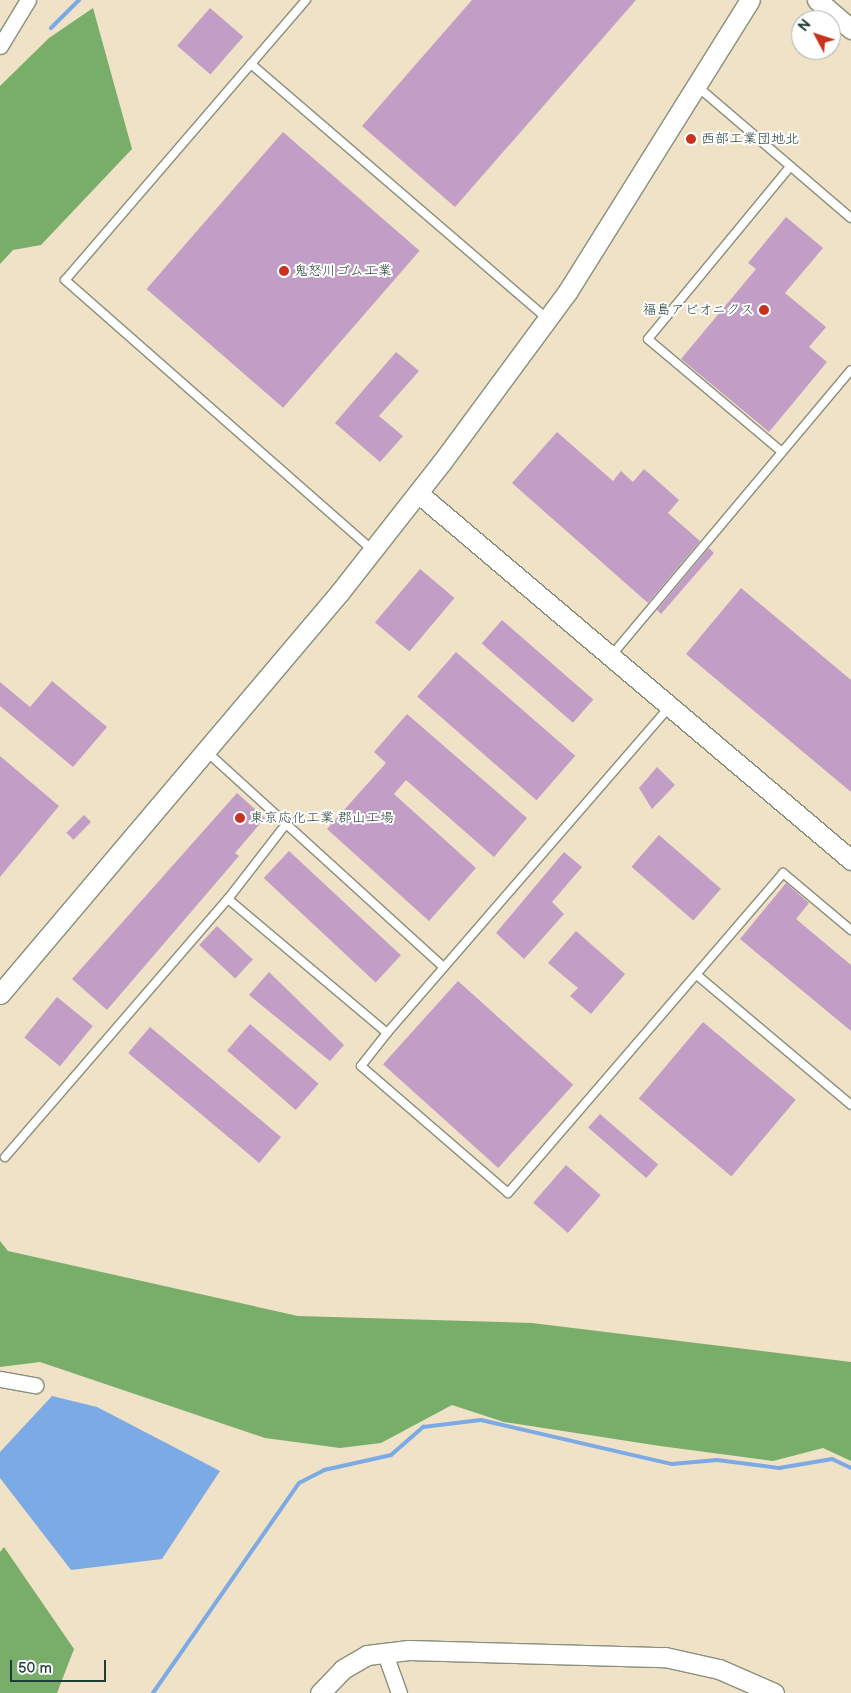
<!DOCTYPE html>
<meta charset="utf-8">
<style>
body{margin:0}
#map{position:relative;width:851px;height:1693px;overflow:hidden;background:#f0e2c6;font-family:"Balsamiq Sans","Klee One",sans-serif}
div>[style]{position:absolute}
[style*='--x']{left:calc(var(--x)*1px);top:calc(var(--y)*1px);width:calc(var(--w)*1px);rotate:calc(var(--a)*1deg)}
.forest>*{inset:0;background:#78ae6a}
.water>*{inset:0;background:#7caae5}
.stream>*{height:4px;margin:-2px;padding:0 2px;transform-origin:2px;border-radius:2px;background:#7caae5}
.building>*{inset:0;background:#c29ec6;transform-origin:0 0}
.roads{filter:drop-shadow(1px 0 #88907d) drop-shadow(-1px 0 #88907d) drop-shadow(0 1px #88907d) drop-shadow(0 -1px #88907d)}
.service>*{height:8px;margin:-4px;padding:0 4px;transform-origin:4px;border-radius:4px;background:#fff}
.minor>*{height:15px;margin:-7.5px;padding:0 7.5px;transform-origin:7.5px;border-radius:7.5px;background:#fff}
.tertiary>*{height:19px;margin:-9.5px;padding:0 9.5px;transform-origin:9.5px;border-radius:9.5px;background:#fff}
.dots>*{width:14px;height:14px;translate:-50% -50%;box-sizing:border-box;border:2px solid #fff;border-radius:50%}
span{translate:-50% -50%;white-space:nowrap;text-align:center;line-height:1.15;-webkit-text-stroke:4px #fff;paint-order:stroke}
.poi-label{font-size:14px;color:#1f3d34}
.left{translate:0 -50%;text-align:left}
.right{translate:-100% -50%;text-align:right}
.north{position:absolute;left:791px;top:10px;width:50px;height:50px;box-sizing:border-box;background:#fff;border:1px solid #a5b1ae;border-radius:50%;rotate:310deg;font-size:14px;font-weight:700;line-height:20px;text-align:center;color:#1f3d34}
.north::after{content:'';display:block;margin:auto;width:18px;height:22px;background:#c8321e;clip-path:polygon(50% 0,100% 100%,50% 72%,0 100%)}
.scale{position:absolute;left:10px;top:1660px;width:96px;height:22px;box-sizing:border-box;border:2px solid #1f3d34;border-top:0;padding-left:6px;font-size:15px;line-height:18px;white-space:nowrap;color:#1f3d34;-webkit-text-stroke:4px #fff;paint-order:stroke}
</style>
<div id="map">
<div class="forest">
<div style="clip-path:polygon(93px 8px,132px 149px,41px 245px,13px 250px,0 264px,0 86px,49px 38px)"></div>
<div style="clip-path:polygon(0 1241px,8px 1251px,298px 1316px,532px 1323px,851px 1362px,851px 1461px,823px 1448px,773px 1461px,660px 1446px,504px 1422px,452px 1405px,381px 1443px,340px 1448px,265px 1438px,40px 1362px,0 1367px)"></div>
<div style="clip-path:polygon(4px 1547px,74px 1649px,57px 1693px,0 1693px,0 1552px)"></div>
</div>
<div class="water">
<div style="clip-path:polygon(52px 1396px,97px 1407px,220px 1471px,162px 1559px,71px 1570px,0 1478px,0 1452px)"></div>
</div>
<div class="stream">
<div style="--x:51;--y:28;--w:40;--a:-45"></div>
<div style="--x:153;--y:1693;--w:256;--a:-55.2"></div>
<div style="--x:299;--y:1483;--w:28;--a:-27"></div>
<div style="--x:324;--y:1470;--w:69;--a:-12.6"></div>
<div style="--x:391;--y:1455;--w:43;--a:-41.2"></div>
<div style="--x:423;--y:1427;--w:58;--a:-6.9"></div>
<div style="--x:481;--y:1420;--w:196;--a:13"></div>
<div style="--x:672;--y:1464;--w:45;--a:-5.1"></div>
<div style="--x:717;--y:1460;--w:63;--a:7.4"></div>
<div style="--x:779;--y:1468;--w:54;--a:-9.6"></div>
<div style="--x:832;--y:1459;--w:21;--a:25"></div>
</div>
<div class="building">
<div style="clip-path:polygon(472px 0,636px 0,455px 207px,362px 126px)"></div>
<div style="left:210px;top:8px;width:44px;height:50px;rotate:41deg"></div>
<div style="left:283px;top:132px;width:181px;height:208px;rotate:41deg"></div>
<div style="clip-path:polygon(786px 217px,823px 248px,785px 293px,826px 327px,809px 347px,827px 362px,769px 432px,681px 359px,756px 269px,748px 263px)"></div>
<div style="clip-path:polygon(396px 352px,419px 371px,379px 416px,403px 436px,380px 462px,335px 423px)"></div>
<div style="clip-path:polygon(557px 432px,613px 481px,621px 471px,633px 482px,644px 469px,679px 500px,668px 513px,700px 541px,648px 603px,512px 483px)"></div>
<div style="clip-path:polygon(709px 548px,714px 553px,661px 614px,657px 610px)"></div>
<div style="left:420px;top:569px;width:45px;height:70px;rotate:40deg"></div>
<div style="clip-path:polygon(741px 588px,851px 680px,851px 792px,686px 654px)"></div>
<div style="left:502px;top:620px;width:121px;height:31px;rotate:41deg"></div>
<div style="left:456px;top:652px;width:158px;height:59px;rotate:41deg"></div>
<div style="clip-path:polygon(52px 681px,107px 727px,73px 767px,0 706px,0 682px,30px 707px)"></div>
<div style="clip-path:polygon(407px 714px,527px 818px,494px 857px,406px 780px,394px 794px,476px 868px,429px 921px,327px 829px,386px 763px,374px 752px)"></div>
<div style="clip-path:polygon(0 756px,59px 806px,0 877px)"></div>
<div style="clip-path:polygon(657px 767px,675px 785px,652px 809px,639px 788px)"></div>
<div style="clip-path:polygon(237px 793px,265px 818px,235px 853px,239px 856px,107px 1010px,72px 979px)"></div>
<div style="left:84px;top:815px;width:10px;height:25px;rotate:45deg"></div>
<div style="left:659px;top:835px;width:82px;height:42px;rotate:41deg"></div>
<div style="left:289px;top:851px;width:153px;height:37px;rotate:43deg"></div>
<div style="clip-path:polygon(564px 852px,582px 867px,552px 902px,564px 914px,524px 959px,496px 933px)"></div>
<div style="clip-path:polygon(786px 883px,809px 903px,796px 919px,851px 965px,851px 1031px,740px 939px)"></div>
<div style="left:217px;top:926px;width:49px;height:26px;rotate:43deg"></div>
<div style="clip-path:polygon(576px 931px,625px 974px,591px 1014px,570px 996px,578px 988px,548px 963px)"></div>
<div style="clip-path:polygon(269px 972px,344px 1045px,330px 1061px,249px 995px)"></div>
<div style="left:458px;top:981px;width:155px;height:112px;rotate:42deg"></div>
<div style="left:57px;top:997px;width:46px;height:52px;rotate:39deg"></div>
<div style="left:703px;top:1022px;width:121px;height:100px;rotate:40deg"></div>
<div style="left:250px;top:1024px;width:91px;height:35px;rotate:41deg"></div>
<div style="left:150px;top:1027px;width:171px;height:34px;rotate:40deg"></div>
<div style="left:600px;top:1114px;width:77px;height:18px;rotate:41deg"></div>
<div style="left:566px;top:1165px;width:46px;height:50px;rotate:41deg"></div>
</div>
<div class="roads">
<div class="service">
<div style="--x:306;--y:0;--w:369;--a:130.7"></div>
<div style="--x:65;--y:280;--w:409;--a:41.3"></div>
<div style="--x:251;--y:64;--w:391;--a:40.7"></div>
<div style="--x:698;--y:87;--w:201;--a:40.6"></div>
<div style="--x:782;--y:452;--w:175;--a:-139.9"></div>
<div style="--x:648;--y:339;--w:222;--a:-50.5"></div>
<div style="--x:611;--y:656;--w:373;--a:-50"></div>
<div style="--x:206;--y:751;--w:321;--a:42.3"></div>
<div style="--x:228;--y:899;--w:208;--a:40.1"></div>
<div style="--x:387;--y:1033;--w:431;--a:-49.1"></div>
<div style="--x:698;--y:976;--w:200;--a:40.1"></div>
<div style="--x:387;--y:1033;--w:42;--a:128.2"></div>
<div style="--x:361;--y:1066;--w:194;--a:40.8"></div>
<div style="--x:508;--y:1193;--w:422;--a:-49.3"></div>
<div style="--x:783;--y:873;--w:89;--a:40"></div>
<div style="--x:5;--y:1157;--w:341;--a:-49.2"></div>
<div style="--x:228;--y:899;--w:95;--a:-52.3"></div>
</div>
<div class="minor">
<div style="--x:0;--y:46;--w:54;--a:-58.7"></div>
<div style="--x:0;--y:1379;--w:36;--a:10"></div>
<div style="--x:384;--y:1651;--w:45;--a:70.3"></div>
</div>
<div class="tertiary">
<div style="--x:817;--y:0;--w:45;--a:40.5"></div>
<div style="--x:418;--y:493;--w:568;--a:40.28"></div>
<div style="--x:0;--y:994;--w:527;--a:-49.78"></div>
<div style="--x:340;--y:592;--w:165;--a:-51.9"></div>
<div style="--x:442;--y:462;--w:212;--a:-53.6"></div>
<div style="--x:568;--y:291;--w:343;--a:-58"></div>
<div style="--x:320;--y:1693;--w:33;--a:-46"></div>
<div style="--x:343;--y:1669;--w:28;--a:-30"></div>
<div style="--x:367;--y:1655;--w:42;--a:-6.8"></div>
<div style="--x:409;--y:1650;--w:256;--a:1.6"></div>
<div style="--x:665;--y:1657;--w:55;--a:12.5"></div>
<div style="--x:719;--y:1669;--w:60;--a:23.6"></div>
</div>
</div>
<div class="dots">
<div style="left:691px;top:139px;background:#c8321e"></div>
<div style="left:284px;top:271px;background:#c8321e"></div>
<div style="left:764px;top:310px;background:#c8321e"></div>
<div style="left:240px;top:818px;background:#c8321e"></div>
</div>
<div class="poi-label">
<span class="left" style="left:701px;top:139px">西部工業団地北</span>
<span class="left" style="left:294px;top:271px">鬼怒川ゴム工業</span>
<span class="right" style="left:754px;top:310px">福島アビオニクス</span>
<span class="left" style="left:250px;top:818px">東京応化工業 郡山工場</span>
</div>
<div class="north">N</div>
<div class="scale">50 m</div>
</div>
